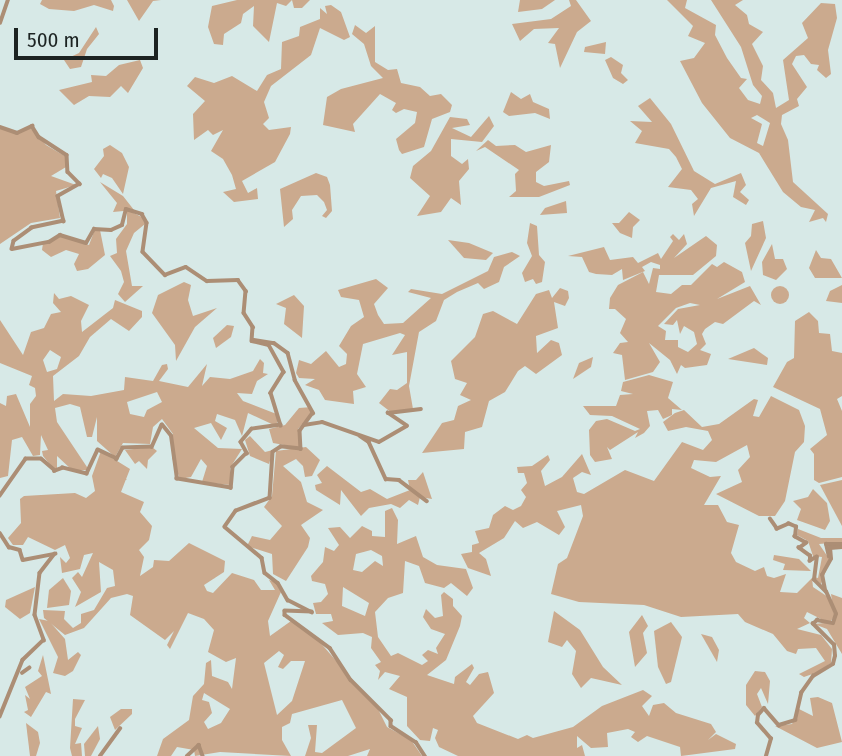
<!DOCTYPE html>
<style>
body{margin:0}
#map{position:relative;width:842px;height:756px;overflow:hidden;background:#d7e9e7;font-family:"Fira Sans Condensed",sans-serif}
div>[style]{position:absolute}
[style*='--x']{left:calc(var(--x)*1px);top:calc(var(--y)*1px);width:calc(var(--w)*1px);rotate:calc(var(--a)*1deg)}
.forest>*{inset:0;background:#cbaa8e}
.round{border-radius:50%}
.minor>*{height:3.5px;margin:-1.75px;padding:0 1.75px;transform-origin:1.75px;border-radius:1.75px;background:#ac8e75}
span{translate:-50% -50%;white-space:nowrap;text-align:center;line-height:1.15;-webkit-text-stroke:7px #d7e9e7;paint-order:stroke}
.scale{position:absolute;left:14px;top:28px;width:144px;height:32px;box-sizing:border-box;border:4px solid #1c2322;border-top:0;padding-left:9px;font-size:21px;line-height:24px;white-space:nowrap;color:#1c2322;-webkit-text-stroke:5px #d7e9e7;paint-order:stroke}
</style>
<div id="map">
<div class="forest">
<div style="clip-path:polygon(42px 0,111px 0,114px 6px,113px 11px,94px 5px,74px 11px,49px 9px,40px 4px)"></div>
<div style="clip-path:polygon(127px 0,161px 0,153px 1px,139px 21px)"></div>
<div style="clip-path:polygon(237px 0,310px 0,302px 8px,294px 8px,292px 0,286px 6px,277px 3px,269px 42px,253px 26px,254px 6px,243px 14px,241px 23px,224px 34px,223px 45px,214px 44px,208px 27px,212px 6px)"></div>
<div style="clip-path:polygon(520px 0,555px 0,542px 9px,518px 12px)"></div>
<div style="clip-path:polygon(569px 0,576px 0,591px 21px,577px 32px,560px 68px,555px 44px,548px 43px,559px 28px,534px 29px,520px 41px,512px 24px,551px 19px,571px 6px)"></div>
<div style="clip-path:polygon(evenodd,667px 0,687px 0,685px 8px,716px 25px,715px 35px,727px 58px,741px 78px,747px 79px,739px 88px,748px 100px,760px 104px,762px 96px,753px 85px,741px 47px,711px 0,743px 0,735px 5px,747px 15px,749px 24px,763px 32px,752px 44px,763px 66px,761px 80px,773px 93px,776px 108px,789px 100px,783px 60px,808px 38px,802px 23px,821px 3px,835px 4px,837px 18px,828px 50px,831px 74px,826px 78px,817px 70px,819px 65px,811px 64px,804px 55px,796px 56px,792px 64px,807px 87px,797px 99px,799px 106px,782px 115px,781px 124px,788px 140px,793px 182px,828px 214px,826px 222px,823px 218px,809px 222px,815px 210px,801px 207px,783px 192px,759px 153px,730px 138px,702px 103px,680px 61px,694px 58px,705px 43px,688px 36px,693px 26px,667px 0,757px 115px,770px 123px,763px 146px,757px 143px,762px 124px,751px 118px,757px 115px)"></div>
<div style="clip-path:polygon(331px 5px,341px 12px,350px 37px,344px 40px,320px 28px,311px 55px,271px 86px,264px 102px,269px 118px,263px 124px,269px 130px,291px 127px,290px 134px,275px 162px,242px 181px,248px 193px,257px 188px,258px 199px,234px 202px,223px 192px,236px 189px,232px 175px,223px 159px,211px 151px,223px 130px,213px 135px,208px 130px,194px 140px,193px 114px,205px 101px,187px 86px,195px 77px,214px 83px,232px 76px,257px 91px,267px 75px,281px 69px,282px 42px,299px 36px,300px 27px,320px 19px,320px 8px,327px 14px,325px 6px)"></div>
<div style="clip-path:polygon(355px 25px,366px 33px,375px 26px,375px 62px,388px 70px,397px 69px,401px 83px,420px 87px,430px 96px,441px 94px,452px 105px,450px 112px,432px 119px,424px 147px,402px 154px,399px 150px,396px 139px,415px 123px,417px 112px,404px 109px,396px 113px,392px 110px,396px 103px,380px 94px,353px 124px,355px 132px,323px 125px,327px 97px,341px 89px,383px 78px,371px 66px,364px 44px,352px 34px)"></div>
<div style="clip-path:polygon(96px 27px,99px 34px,87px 49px,81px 67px,70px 69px,64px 60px,79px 53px)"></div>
<div style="clip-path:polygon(606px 42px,605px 54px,584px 52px,585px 47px)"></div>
<div style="clip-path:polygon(611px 57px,623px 65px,621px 73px,628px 80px,623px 84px,613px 78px,605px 60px)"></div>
<div style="clip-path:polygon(140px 60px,143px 68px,128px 93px,121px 86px,110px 97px,89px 96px,74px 105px,59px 90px,92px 82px,91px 75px,106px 76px,119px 65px)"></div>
<div style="clip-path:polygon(511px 92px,521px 99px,530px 94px,533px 102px,549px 109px,550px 119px,535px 113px,509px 116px,503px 112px)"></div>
<div style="clip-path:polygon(650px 98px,671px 124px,694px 171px,715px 184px,741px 173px,746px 185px,740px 192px,749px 200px,746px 205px,733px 197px,736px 181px,711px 188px,694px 216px,692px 204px,698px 199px,691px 190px,668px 187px,682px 169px,676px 157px,669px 149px,635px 143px,642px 131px,630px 121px,652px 122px,638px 106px)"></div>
<div style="clip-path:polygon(489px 116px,494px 126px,482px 142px,451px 139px,451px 156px,462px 164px,468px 159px,469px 169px,459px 181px,461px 205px,451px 198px,441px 212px,417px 216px,430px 196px,410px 178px,413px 166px,431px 151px,450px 117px,467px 119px,470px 125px,452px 128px,471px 137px)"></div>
<div style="clip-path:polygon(0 128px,14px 133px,29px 128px,35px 131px,46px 145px,68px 158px,66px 167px,51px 176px,76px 185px,56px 191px,60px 218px,31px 223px,0 244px)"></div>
<div style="clip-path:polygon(488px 140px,496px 146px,515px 145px,526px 152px,551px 145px,549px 162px,536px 172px,536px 182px,544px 186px,569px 181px,570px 185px,539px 197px,509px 197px,516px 191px,515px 174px,519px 170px,485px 147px,476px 151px)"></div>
<div style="clip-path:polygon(110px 145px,122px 153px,129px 167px,123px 194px,112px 178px,103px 174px,101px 178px,94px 169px,104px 156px,103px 149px)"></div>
<div style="clip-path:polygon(316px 173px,327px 177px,330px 185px,332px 211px,326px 218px,322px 216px,327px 210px,324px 202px,317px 195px,301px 196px,292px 210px,293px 219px,284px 227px,280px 189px)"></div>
<div style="clip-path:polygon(100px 182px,123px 196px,134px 210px,113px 212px,117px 203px)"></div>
<div style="clip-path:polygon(566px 201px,567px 213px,540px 215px,545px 208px)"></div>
<div style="clip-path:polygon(127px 210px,142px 217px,145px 224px,134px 233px,126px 251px,132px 286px,143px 286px,125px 302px,118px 294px,124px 282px,121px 271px,110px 256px,117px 253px,116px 239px,127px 224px)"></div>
<div style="clip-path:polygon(629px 212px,640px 220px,633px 227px,632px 238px,620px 233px,612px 223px,619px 223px)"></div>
<div style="clip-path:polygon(763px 221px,766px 238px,751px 271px,745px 243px,751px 236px,752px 224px)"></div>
<div style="clip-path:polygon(530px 223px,537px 226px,539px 255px,545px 262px,542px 282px,536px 284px,533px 279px,525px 282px,522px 273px,532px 256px,527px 243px)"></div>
<div style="clip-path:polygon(95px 229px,100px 230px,105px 255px,88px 269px,77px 271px,74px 264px,79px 254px,66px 250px,51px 257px,42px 250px,43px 243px,60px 236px,89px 245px)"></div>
<div style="clip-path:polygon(evenodd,673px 234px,679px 240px,684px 234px,687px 244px,674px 258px,706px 236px,717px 245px,716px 256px,693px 275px,659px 275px,656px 292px,671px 294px,682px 285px,691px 285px,712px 264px,717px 267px,724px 262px,742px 272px,745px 282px,717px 299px,750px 286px,761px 305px,754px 301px,723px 324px,715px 322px,705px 329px,702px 334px,706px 344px,700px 350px,711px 354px,707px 365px,685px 368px,681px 365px,677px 374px,670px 360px,649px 343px,660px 362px,653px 372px,625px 380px,622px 355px,613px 353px,620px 343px,628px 342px,620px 333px,626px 319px,615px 309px,609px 309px,610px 298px,618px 285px,643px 272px,649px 284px,653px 268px,660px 269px,660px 265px,651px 262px,642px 267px,645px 271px,623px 280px,622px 269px,612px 275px,596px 274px,589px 272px,582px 257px,568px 256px,604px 247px,610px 260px,633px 257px,638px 263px,658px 253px,661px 259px,673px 241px,670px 237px,673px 234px,690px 303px,700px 305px,678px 309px,664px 324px,673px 325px,677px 320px,680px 334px,684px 326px,694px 332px,697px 344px,688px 352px,678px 347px,678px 340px,665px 340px,666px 331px,658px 326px,676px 308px,690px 303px)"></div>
<div style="clip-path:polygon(448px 240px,469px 243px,493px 253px,486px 260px,464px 258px)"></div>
<div style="clip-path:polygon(772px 244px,775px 259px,783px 259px,787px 269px,776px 280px,763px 275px,762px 262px)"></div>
<div style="clip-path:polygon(816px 250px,821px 258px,831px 259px,842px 278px,815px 278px,809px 268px)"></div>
<div style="clip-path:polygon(512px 252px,520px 256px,504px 267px,499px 282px,484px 289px,478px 283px,457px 292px,444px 300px,436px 321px,419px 332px,409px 386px,413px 409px,392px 413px,379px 403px,390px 389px,397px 390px,407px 383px,407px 352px,392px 355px,405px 335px,400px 333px,363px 344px,357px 374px,366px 387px,353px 391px,354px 404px,325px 400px,319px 390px,305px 385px,315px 379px,299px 378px,296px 373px,299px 360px,311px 364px,326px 351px,339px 367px,346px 364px,347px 354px,339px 346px,351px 326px,364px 317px,359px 300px,341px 297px,338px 290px,376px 279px,388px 288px,374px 304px,378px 315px,384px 324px,403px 323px,431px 298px,408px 292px,411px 289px,442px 294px,488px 271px,494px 257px)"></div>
<div style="clip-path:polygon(184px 282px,191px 285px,188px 300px,193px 316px,217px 308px,195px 327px,176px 361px,175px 345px,152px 313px,158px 295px)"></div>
<div style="clip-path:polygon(842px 285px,842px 303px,826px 301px,830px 291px)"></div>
<div class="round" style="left:771px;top:286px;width:18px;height:18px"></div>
<div style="clip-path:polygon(560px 288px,568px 291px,569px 298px,565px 306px,554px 302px,558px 328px,536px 336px,537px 353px,551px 340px,559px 343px,562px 355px,536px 374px,525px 366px,518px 371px,505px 392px,489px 401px,482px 427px,465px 432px,464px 449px,422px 453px,442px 423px,454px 420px,458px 406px,471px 400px,460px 395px,467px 383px,455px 379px,451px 361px,475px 337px,483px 314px,493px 311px,517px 324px,536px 294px,549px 290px,552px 298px)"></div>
<div style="clip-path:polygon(evenodd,54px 293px,59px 299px,71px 296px,89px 305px,81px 321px,82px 332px,113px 308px,115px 300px,142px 311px,142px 317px,129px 331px,111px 319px,90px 337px,79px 356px,53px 376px,54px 401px,63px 394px,91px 396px,124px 390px,125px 377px,153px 381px,162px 365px,167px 364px,168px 369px,159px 381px,188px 387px,207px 364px,202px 386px,210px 377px,230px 379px,253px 371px,260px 359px,264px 363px,263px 373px,268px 374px,257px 381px,252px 394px,237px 393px,243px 401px,279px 415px,276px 426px,248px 413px,242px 436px,235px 420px,217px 414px,215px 421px,227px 428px,221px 440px,211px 423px,194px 428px,218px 448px,242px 449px,230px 468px,230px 485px,202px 482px,207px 466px,201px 459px,191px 477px,180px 479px,172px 458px,173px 434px,162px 419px,153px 427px,150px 444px,123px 443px,115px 457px,97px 441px,97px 417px,92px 437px,87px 437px,80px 407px,70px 404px,55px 408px,57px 422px,89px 470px,72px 470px,57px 456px,57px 468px,53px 468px,43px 456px,42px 451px,48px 450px,41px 435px,40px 455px,33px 456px,22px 437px,12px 440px,8px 476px,0 478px,0 403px,6px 406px,7px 396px,16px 394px,30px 427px,30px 404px,36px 396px,35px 388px,29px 385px,32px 376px,0 363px,0 320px,23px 355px,31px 332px,44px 328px,51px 314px,61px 312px,53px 303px,54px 293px,50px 350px,61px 357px,57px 369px,47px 372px,43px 360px,50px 350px,54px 293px,157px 392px,162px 402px,147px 410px,144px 417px,130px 414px,127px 402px,157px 392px)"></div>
<div style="clip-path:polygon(294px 295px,304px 306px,302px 338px,284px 324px,286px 308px,276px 304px)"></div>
<div style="clip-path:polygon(809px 312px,818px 321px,819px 333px,830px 334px,832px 351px,842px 353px,842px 396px,837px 399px,842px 411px,842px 477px,819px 483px,814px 480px,814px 454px,810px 449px,827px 435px,820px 409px,773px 387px,787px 362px,794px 358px,795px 321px)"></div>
<div style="clip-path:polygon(227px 325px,234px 326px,231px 337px,216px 348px,213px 338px)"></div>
<div style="clip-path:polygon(754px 348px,768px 358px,767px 365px,728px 359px)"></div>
<div style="clip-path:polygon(593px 357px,591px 367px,573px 379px,579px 363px)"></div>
<div style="clip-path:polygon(649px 375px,673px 382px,668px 398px,682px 410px,672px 409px,672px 415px,663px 419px,658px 410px,647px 411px,650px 426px,644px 433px,635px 438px,638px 432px,610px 450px,607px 447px,612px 459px,595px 462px,590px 455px,589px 430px,596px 421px,607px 419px,635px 431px,640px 429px,612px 416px,590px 415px,583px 406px,616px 406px,620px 395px,633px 394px,621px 391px,623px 382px)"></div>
<div style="clip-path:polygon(771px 396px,799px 410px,805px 426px,804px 442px,795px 452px,785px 501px,775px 516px,759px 516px,716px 494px,742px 482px,738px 470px,750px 457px,747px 445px,716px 462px,694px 460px,691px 468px,710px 477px,721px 476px,704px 505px,718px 505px,727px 522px,739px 525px,731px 553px,736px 562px,755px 571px,764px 567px,767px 576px,774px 578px,786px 574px,780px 592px,797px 593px,812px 578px,813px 587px,828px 597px,835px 616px,829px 623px,807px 612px,804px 618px,810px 623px,797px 629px,821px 635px,832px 649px,831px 663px,818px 672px,804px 677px,799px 674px,825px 661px,816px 648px,798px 649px,796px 654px,787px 651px,773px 634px,745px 622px,738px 614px,681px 617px,644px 605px,579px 602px,551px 594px,558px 564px,567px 558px,583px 516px,581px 505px,557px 511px,565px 527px,559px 535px,537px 522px,523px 528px,515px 521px,504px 538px,479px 553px,486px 559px,491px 576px,468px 568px,461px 554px,472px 552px,472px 545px,479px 543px,475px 531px,489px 528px,493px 515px,505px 506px,513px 510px,521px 506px,526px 497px,521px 490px,527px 483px,524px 473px,518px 473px,517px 467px,532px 466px,548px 455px,550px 460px,541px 471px,545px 486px,562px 477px,582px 454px,591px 475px,582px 472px,573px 478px,577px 492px,584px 494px,625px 470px,654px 481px,682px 442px,703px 450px,712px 440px,708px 431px,686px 427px,668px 431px,663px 422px,675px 413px,684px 410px,702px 427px,719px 424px,754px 399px,758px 400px,753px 416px,759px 417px)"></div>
<div style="clip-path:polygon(312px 407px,312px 413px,298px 429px,301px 448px,273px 443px,269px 429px,285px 425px,299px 408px)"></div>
<div style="clip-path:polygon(250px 436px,265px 452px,273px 450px,269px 464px,250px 456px,245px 440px)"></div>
<div style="clip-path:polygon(152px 447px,157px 451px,148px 460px,147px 469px,139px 461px,135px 464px,125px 450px)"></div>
<div style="clip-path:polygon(306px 447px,320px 460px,312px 476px,305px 477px,303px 466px,296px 459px,283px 466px,301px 482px,307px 502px,323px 510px,301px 525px,310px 538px,308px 547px,286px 581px,273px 574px,272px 554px,247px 546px,252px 536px,270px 540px,282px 526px,264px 507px,272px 496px,276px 451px)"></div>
<div style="clip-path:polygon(evenodd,101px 451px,130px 469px,121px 492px,144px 502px,140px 512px,152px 526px,149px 540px,139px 550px,144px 557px,140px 576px,153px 567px,154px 560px,169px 561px,189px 543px,225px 561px,224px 572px,204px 585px,207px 591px,213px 593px,232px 573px,254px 580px,261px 590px,275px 590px,269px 580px,276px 582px,281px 592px,268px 621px,270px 636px,291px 621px,318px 640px,378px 709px,387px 727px,411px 740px,422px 756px,367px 756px,370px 749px,348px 756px,305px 756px,311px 738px,308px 725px,317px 725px,315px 752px,322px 753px,356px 728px,342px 700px,292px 714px,290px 723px,282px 727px,282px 740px,291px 756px,220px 752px,195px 756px,194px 750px,177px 747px,171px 756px,157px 756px,163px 739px,189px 720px,193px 696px,204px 684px,206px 663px,211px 660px,212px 676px,228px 682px,232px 689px,236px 658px,226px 662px,208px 652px,214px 630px,204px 619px,188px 613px,170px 649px,167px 645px,174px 631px,165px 640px,130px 615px,133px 596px,127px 594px,111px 598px,84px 628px,65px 635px,44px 618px,43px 610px,65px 611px,64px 619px,73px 628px,81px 623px,81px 614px,94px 610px,107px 588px,115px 586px,113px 570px,99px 562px,101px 592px,75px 607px,81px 592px,72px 578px,78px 572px,82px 577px,93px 553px,84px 555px,80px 569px,62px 573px,60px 557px,66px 563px,70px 558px,65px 545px,55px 550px,28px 537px,23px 545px,13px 545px,8px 538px,21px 523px,20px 499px,24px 496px,75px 493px,86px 498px,95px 491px,92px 476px,101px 451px,279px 651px,284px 655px,278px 667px,283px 669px,291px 661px,305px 661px,292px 701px,277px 715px,264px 663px,279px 651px,101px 451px,204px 693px,230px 709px,221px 723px,208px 729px,204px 722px,212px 713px,209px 702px,202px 700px,204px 693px)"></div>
<div style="clip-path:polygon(327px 466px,361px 492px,370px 489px,387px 499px,410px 490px,408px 480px,416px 480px,423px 472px,432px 499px,420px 497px,418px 505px,409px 500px,400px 508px,391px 504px,369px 508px,361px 516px,341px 490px,340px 505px,316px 490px,315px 485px,322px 483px,317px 475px)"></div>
<div style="clip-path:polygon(842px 480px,842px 526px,820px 485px)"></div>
<div style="clip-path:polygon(813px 489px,827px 503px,830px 521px,825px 530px,797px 520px,801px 509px,793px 501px,808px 497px)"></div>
<div style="clip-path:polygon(evenodd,392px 508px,398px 520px,397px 544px,416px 536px,423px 557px,437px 565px,466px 569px,473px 588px,467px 596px,451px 583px,444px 588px,425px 583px,419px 566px,405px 561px,403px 593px,388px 598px,375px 612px,378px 637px,391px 656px,398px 653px,422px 665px,428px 661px,422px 655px,428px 650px,438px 654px,436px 648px,445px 634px,431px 629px,423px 617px,426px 609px,435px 618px,443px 616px,441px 595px,444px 592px,453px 599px,453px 606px,462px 616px,460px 626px,446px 660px,427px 675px,454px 684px,455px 677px,472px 664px,474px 668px,466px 682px,470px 685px,479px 674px,488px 672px,494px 693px,473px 716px,477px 723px,518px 739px,527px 735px,533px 738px,573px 727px,602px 706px,643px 690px,652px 696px,642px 706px,649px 716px,653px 705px,664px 703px,676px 713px,711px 724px,716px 732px,708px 740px,716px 734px,736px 744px,735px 749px,681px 756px,680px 747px,647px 736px,638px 742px,631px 737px,635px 732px,628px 729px,607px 733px,608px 747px,591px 748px,577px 736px,577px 748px,582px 745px,585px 756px,458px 756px,439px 747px,435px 738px,438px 730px,433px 728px,430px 741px,420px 740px,407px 726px,407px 697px,389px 689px,400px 676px,385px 672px,378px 680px,380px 671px,375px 665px,381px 662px,371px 648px,372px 637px,363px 633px,338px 635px,322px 623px,333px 621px,331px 614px,316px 614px,313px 603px,321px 602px,328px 594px,325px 584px,312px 581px,311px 576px,323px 562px,325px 547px,334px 551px,339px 545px,328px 528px,340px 527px,350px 538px,362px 526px,372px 531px,372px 536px,385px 537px,385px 511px,392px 508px,371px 550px,382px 556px,383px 566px,375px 561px,362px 572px,353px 570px,356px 554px,371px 550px,392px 508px,343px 587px,369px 603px,365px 616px,342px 606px,343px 587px)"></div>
<div style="clip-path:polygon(798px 529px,821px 538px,842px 538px,842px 542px,819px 544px,830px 560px,821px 584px,814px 577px,818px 578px,822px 557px,813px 556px,808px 541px,797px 535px)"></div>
<div style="clip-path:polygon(774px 555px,799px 559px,811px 571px,783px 570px,785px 564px,773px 560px)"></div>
<div style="clip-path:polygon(63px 578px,71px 591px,69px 605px,47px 608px,49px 590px)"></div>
<div style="clip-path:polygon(35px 587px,30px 613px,20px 619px,5px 607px,6px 600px)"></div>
<div style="clip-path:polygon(831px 594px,842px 598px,842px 654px,827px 629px,814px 624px,835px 622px)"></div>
<div style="clip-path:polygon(554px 611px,580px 630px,603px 667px,622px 685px,591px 678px,581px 688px,572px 674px,576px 651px,567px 640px,562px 647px,548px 642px)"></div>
<div style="clip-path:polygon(642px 615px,648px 626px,643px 633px,647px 653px,635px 667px,629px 632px)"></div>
<div style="clip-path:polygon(39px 619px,49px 621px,65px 639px,68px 660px,78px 652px,81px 655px,73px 671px,65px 676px,53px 673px,58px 657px)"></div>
<div style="clip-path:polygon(671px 622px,682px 637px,671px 682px,666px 684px,658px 667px,654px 631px)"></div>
<div style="clip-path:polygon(701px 634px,712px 637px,719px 650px,717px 662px)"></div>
<div style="clip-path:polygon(43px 655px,51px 694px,46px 692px,31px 717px,24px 712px,28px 710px,25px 695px,30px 699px,25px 687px,42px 676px,38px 671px)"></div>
<div style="clip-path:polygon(755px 671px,765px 672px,770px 681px,768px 704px,761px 688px,757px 694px,762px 707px,755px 716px,746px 705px,746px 685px)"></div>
<div style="clip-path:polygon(818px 697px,832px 703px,842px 742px,817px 748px,775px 726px,792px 724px,799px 709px,813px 716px,810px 698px)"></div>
<div style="clip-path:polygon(73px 699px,85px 700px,75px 719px,75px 726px,82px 728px,75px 744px,81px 743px,82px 756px,72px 756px,70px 748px)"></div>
<div style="clip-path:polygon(121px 709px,132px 709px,132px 714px,115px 730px,110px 717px)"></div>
<div style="clip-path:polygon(26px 723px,38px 732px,40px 743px,36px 756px,30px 756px)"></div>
<div style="clip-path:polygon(98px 726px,100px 739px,91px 756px,85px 756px,84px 744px)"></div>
</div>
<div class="minor">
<div style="--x:0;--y:23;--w:24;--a:-71"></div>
<div style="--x:0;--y:127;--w:18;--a:19"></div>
<div style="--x:17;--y:133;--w:17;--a:-25"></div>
<div style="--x:32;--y:126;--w:13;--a:58"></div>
<div style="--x:39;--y:137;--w:33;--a:33"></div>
<div style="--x:67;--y:155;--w:17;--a:87"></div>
<div style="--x:68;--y:172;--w:17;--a:45"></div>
<div style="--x:80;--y:184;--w:25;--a:151"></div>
<div style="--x:58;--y:196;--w:26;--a:77"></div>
<div style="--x:64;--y:221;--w:33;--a:168"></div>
<div style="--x:32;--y:228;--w:22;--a:144"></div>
<div style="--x:14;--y:241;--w:8;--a:104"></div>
<div style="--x:12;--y:249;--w:38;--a:-11"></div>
<div style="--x:49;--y:242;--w:13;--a:-32"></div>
<div style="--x:60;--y:235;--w:27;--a:17"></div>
<div style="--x:86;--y:243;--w:16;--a:-60"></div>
<div style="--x:94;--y:229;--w:17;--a:3"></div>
<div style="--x:111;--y:230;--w:12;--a:-24"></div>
<div style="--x:122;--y:225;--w:16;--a:-76"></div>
<div style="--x:126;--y:209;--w:17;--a:17"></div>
<div style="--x:142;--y:214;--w:10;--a:61"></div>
<div style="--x:147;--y:223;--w:29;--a:98"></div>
<div style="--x:143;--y:252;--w:32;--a:46"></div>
<div style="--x:165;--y:275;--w:22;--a:-21"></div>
<div style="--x:186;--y:267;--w:25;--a:34"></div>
<div style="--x:207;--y:281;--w:31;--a:-2"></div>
<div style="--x:238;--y:280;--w:14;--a:54"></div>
<div style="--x:246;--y:291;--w:22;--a:95"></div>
<div style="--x:244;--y:313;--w:17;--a:57"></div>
<div style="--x:253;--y:327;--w:14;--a:94"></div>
<div style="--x:252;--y:341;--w:17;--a:13"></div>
<div style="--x:269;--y:345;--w:31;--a:61"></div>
<div style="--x:284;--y:372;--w:25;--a:122"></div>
<div style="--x:271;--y:393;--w:34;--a:73"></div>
<div style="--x:281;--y:425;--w:29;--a:172"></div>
<div style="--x:252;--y:429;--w:17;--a:130"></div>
<div style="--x:241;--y:442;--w:13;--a:61"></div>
<div style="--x:247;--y:453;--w:20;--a:135"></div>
<div style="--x:233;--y:467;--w:21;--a:95"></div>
<div style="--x:231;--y:488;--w:55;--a:-170.5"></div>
<div style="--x:177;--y:479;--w:43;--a:-97.9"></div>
<div style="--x:171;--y:436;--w:14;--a:-129"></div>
<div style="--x:162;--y:425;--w:24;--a:114"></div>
<div style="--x:152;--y:447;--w:29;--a:178"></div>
<div style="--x:123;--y:448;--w:13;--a:119"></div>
<div style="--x:117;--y:459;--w:21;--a:-155"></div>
<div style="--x:98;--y:450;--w:26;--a:115"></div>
<div style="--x:87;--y:474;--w:25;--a:-166"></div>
<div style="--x:63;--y:468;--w:9;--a:159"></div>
<div style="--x:55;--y:471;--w:18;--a:-139"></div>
<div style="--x:41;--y:459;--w:15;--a:180"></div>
<div style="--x:26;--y:459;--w:45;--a:125.1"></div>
<div style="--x:254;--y:340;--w:20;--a:9"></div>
<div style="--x:274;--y:343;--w:17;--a:36"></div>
<div style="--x:288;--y:353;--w:28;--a:75"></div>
<div style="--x:295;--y:380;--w:38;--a:61"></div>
<div style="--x:313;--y:413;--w:22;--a:126"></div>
<div style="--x:300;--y:431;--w:18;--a:87"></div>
<div style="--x:301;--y:449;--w:20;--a:-174"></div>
<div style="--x:281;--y:447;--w:9;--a:148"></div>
<div style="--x:273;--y:452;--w:46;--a:93.7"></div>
<div style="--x:270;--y:498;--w:36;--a:159"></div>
<div style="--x:236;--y:511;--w:19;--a:125"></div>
<div style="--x:225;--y:527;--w:48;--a:40"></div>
<div style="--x:262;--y:558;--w:15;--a:79"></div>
<div style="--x:265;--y:573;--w:16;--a:38"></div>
<div style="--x:278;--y:583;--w:20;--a:60"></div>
<div style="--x:288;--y:600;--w:27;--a:27"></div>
<div style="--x:312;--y:612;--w:27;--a:-178"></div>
<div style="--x:285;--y:611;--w:4;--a:90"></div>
<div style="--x:285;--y:615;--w:56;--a:36.3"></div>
<div style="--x:330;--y:648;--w:38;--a:57"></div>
<div style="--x:351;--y:680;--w:57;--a:45"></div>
<div style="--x:391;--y:720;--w:6;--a:90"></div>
<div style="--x:391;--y:726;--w:30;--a:33"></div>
<div style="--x:416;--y:742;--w:17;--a:57"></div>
<div style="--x:304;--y:425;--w:18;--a:-9"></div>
<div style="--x:322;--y:422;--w:60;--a:19.3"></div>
<div style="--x:379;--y:442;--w:32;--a:-30"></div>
<div style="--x:407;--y:426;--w:23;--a:-146"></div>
<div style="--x:388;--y:413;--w:33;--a:-7"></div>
<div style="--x:360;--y:436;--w:11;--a:34"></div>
<div style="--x:369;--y:442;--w:41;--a:65.3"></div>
<div style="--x:386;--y:479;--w:13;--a:4"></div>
<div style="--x:399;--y:480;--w:35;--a:37"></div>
<div style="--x:0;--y:533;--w:17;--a:57"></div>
<div style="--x:9;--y:547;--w:11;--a:15"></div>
<div style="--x:20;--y:550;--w:10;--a:73"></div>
<div style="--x:23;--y:560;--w:33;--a:-11"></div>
<div style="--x:55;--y:554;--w:24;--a:128"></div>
<div style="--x:40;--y:573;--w:42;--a:96.8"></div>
<div style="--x:35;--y:615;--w:27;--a:70"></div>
<div style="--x:44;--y:640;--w:29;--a:136"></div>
<div style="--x:23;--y:660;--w:61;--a:112"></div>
<div style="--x:829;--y:557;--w:13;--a:-103"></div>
<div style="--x:826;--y:544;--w:16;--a:0"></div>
<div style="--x:825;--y:590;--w:15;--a:-101"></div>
<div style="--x:822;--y:575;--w:18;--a:-61"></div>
<div style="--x:831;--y:559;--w:11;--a:-95"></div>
<div style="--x:830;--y:548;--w:12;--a:-5"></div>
<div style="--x:22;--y:673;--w:9;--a:-36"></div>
<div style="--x:100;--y:756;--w:34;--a:-54"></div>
<div style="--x:187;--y:756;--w:16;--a:-43"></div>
<div style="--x:199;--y:745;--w:12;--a:70"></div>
<div style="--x:766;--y:756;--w:18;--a:-74"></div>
<div style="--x:771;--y:739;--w:21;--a:-131"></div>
<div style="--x:757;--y:723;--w:8;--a:-83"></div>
<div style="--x:758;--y:715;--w:9;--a:-49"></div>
<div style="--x:764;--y:708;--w:23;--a:49"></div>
<div style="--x:779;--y:725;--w:17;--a:-17"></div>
<div style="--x:795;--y:720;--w:28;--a:-77"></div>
<div style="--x:801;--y:693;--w:21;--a:-55"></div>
<div style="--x:813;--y:676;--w:23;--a:-31"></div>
<div style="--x:833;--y:664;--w:8;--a:-76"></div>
<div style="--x:835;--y:656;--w:11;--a:-95"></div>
<div style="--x:834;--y:645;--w:30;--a:-135"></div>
<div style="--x:813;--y:624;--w:6;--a:-45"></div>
<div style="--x:817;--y:620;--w:16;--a:11"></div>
<div style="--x:833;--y:623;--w:9;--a:-72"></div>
<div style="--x:836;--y:614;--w:24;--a:-114"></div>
<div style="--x:826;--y:592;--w:17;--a:-135"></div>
<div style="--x:814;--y:580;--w:23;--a:-83"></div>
<div style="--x:817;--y:557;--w:8;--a:150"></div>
<div style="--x:810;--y:561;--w:5;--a:-90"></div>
<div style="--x:810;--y:556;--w:14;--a:-144"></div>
<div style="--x:799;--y:548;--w:9;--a:-36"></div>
<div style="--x:806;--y:543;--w:13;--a:-151"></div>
<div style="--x:795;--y:537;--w:10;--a:-84"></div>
<div style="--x:796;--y:527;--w:8;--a:-157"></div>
<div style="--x:789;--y:524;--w:13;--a:157"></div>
<div style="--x:777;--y:529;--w:12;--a:-125"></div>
</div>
<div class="scale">500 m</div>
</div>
